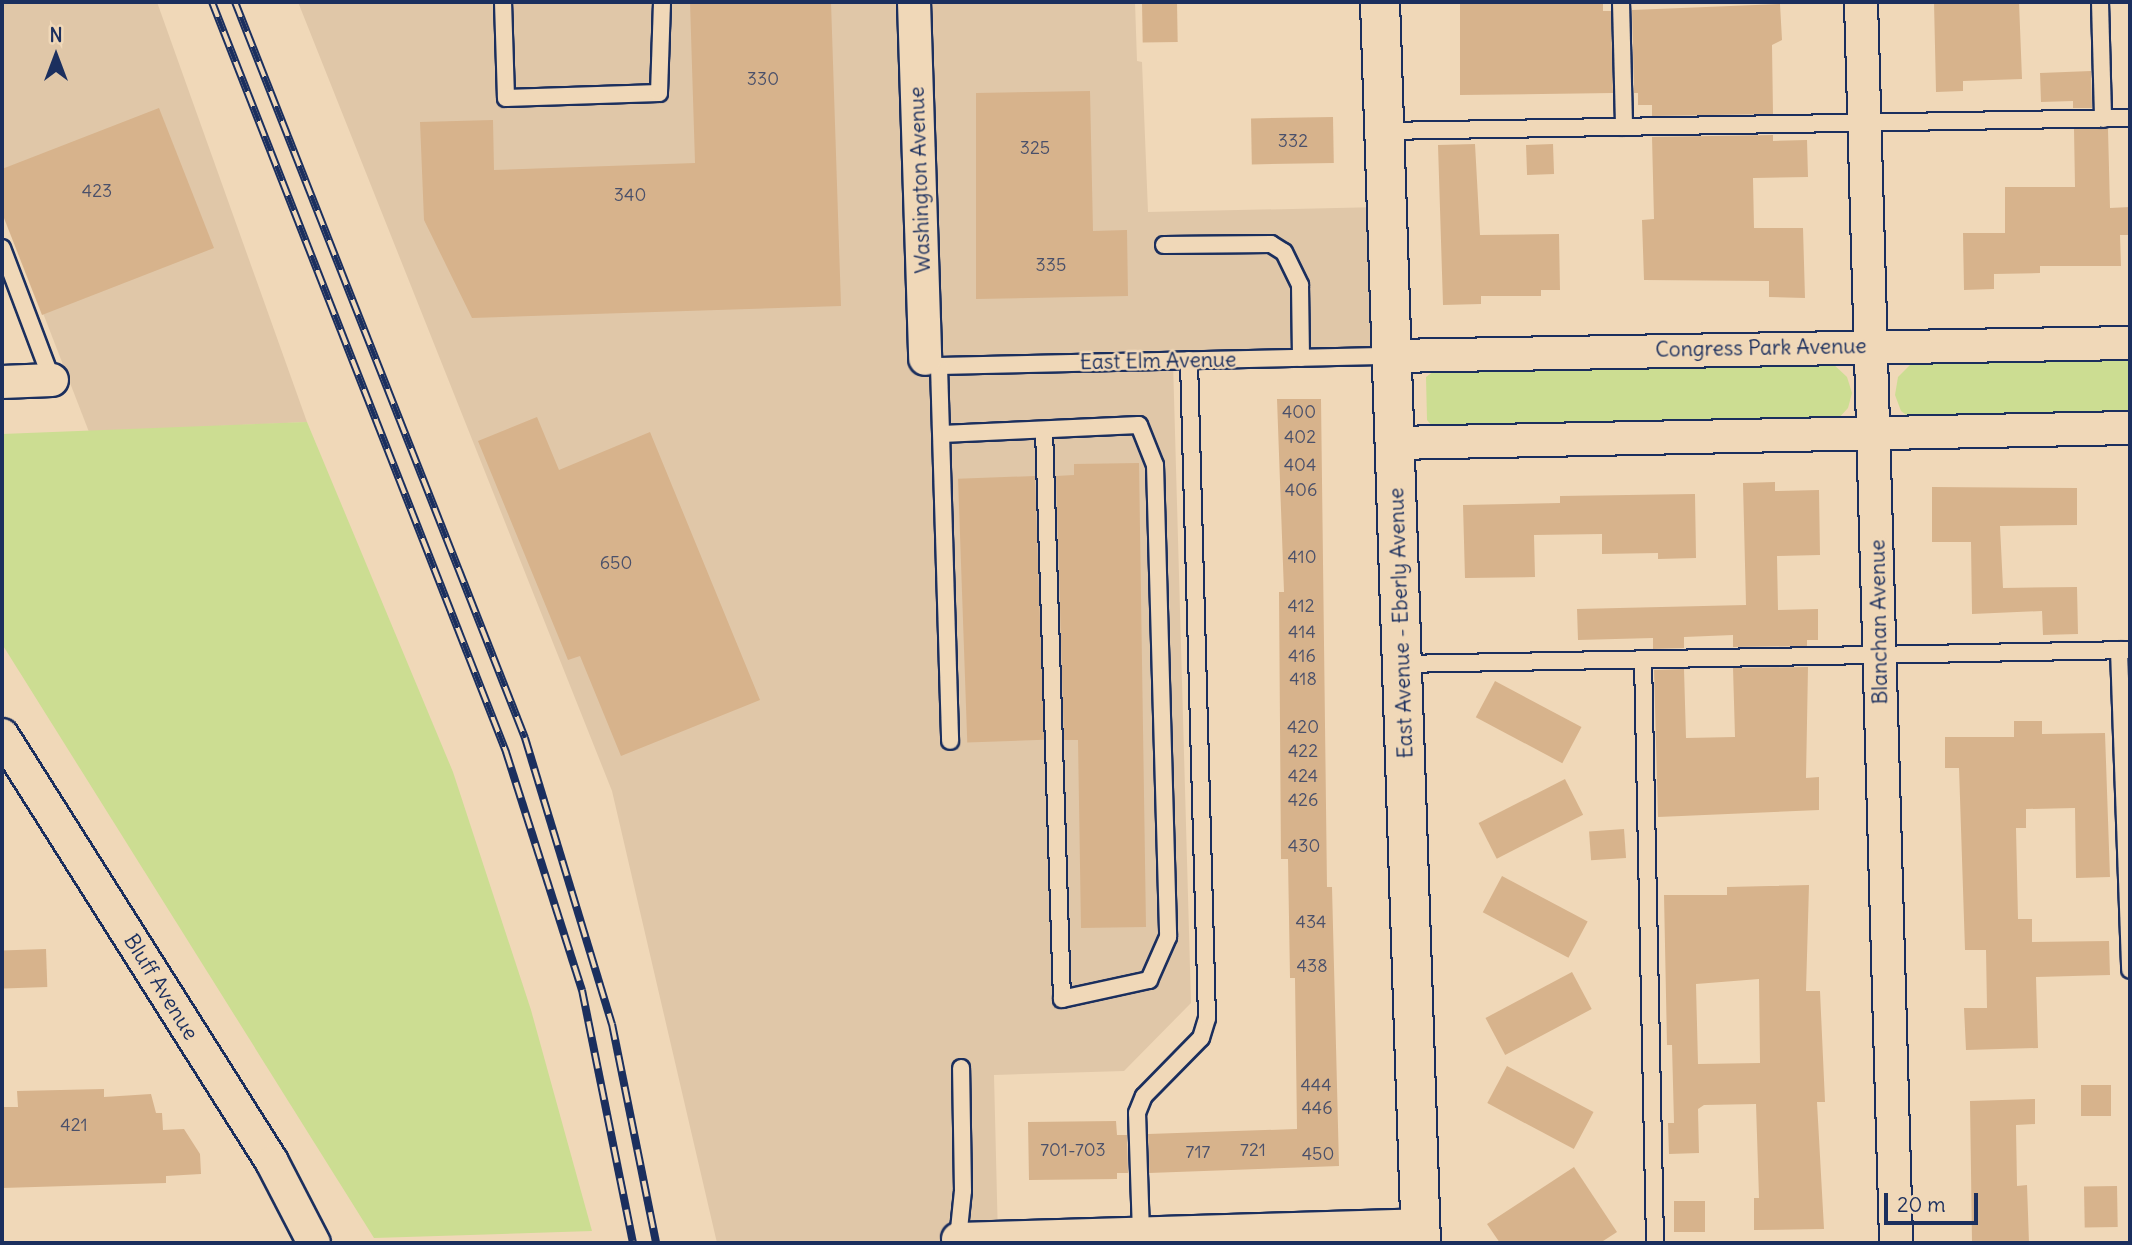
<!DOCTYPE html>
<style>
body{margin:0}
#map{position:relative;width:2132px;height:1245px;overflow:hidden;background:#f0d8b8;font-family:Delius,sans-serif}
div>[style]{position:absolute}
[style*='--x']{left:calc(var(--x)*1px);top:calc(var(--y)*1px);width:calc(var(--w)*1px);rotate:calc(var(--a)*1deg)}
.built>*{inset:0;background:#e0c7a8}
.green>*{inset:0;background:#ccdd92}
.building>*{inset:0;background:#d7b38c;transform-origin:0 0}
.roads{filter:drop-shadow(2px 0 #1b2f5e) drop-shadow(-2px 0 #1b2f5e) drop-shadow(0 2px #1b2f5e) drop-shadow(0 -2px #1b2f5e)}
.lane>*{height:16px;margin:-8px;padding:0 8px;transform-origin:8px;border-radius:8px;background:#f0d8b8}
.street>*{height:32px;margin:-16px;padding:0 16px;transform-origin:16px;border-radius:16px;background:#f0d8b8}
.secondary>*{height:38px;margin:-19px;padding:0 19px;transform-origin:19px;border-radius:19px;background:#f0d8b8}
.rail>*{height:8px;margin-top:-4px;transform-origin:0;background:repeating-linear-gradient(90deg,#f0d8b8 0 16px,#1b2f5e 0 32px);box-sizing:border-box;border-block:2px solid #1b2f5e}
span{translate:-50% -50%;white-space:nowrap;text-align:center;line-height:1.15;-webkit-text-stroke:5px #f0d8b8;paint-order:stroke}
.number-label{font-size:18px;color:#4a506a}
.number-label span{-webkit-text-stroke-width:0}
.street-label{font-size:21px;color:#1b2f5e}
.frame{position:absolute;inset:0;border:4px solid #1b2f5e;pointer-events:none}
.north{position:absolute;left:21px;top:21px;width:70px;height:70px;-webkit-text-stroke:5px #f0d8b8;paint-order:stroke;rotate:0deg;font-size:19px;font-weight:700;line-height:28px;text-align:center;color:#1b2f5e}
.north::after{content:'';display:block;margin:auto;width:24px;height:32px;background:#1b2f5e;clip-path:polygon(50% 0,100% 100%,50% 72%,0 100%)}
.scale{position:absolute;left:1884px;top:1193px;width:94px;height:32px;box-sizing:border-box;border:4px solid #1b2f5e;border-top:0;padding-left:9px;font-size:21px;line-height:24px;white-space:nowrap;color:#1b2f5e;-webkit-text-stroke:5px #f0d8b8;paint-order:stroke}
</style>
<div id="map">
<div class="built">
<div style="clip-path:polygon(2px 2px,157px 2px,307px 422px,89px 432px,2px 207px)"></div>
<div style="clip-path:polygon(298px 2px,1135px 2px,1137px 61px,1142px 62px,1148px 212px,1381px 207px,1388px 355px,1173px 361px,1191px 1003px,1124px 1071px,994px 1075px,998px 1239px,1418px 1227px,1418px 1243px,717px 1243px,612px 791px)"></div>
</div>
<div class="green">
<div style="clip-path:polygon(2130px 355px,2130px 420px,1914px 421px,1901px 411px,1895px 395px,1898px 377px,1914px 361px)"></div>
<div style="clip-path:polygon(1831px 362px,1847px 377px,1852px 393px,1848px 408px,1837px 420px,1433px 427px,1427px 420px,1426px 377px,1437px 369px)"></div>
<div style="clip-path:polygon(307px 422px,453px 772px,531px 1010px,592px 1231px,374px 1238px,2px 644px,2px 434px)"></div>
</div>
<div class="building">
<div style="clip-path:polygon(690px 2px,831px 2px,841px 306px,472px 318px,424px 220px,420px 122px,493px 120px,494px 170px,695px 163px)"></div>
<div style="left:1177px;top:2px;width:40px;height:35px;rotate:89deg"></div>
<div style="clip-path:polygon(1460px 2px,1603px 2px,1603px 11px,1611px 11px,1613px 93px,1460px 95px)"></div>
<div style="clip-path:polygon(1934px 2px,2019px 2px,2022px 79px,1963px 81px,1963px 91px,1936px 92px)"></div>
<div style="clip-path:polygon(1780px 4px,1782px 40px,1772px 45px,1773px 114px,1652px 116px,1652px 105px,1638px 105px,1638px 93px,1634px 93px,1632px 10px)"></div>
<div style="clip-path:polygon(2091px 71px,2092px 108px,2073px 108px,2073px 101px,2041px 102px,2040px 73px)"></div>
<div style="clip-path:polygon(1090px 91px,1093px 231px,1127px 230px,1128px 296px,976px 299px,976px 93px)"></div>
<div style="clip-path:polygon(159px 108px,214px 248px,42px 315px,2px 213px,2px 169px)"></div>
<div style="left:1333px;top:117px;width:46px;height:82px;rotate:89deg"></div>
<div style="clip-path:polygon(2074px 129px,2108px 129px,2110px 208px,2130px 207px,2130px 235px,2120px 235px,2121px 266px,2040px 266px,2040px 273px,1994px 274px,1994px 289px,1964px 290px,1963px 233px,2005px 233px,2005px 187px,2075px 187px)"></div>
<div style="clip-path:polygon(1773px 135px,1773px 141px,1807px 140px,1808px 177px,1753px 178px,1754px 228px,1803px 228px,1805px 298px,1769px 297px,1769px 281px,1644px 280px,1642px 220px,1654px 219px,1652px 137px)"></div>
<div style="clip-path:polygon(1475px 144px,1480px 235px,1559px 234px,1560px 290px,1541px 290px,1541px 296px,1481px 296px,1481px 304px,1443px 305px,1438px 145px)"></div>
<div style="left:1553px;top:144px;width:30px;height:27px;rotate:88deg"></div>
<div style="clip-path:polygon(1277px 399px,1321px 399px,1327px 887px,1332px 887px,1339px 1166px,1149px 1173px,1148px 1134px,1297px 1129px,1295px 978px,1290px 978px,1288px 859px,1281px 859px,1279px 592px,1284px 592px)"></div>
<div style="clip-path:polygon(537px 417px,559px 470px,650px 432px,760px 700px,621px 756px,580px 656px,568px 660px,478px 441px)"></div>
<div style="clip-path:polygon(1139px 463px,1146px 927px,1081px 928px,1078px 740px,1064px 740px,1056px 476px,1074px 475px,1074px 464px)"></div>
<div style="left:1035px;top:476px;width:264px;height:77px;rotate:88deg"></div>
<div style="clip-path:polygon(1775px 482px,1775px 491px,1819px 490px,1820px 555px,1777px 556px,1778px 610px,1818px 609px,1818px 640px,1807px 640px,1807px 646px,1733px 647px,1733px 635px,1684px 637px,1684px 648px,1653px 649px,1653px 638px,1578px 640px,1577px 609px,1746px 605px,1743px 483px)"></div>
<div style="clip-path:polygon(1932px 487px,2077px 488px,2077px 525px,2000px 526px,2003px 588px,2077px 587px,2078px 634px,2043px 635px,2042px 611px,1972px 614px,1971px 542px,1932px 542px)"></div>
<div style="clip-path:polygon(1695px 494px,1696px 558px,1658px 559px,1658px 553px,1602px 554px,1602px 534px,1534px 535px,1535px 577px,1465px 578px,1463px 505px,1560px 503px,1560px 496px)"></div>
<div style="clip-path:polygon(1808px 667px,1806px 778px,1819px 777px,1819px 810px,1658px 817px,1654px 670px,1684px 669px,1686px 738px,1735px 737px,1733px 668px)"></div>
<div style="left:1495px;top:681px;width:98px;height:41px;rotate:28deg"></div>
<div style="clip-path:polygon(2014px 721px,2042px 721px,2042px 734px,2105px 733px,2110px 877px,2076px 878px,2075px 808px,2026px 809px,2026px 828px,2016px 828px,2018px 919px,2032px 919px,2032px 942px,2109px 941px,2110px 975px,2036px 977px,2038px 1048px,1966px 1050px,1964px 1008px,1987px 1008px,1986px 950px,1965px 950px,1959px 768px,1945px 768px,1945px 737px,2014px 737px)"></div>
<div style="left:1565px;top:779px;width:40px;height:97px;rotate:63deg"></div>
<div style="left:1624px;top:829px;width:29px;height:35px;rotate:86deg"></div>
<div style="left:1502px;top:876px;width:97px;height:41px;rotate:28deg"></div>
<div style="clip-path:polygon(evenodd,1809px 885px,1806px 991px,1820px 991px,1825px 1102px,1817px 1102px,1824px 1229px,1754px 1230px,1754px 1198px,1759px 1198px,1756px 1104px,1704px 1105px,1698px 1109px,1699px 1153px,1669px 1154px,1668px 1123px,1674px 1123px,1672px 1045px,1667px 1045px,1664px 895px,1727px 895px,1727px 887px,1809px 885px,1759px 979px,1760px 1063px,1698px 1064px,1696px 984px,1759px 979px)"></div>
<div style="left:46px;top:949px;width:38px;height:44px;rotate:88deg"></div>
<div style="left:1572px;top:972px;width:42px;height:98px;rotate:62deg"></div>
<div style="left:1507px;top:1066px;width:98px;height:42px;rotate:28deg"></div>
<div style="left:2081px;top:1085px;width:30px;height:31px"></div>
<div style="clip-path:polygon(104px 1089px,104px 1097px,151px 1094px,156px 1113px,162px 1113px,163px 1130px,184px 1129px,200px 1154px,201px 1174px,166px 1176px,166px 1183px,2px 1188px,2px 1107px,18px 1107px,17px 1091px)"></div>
<div style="clip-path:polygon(2035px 1099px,2035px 1124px,2016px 1125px,2017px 1186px,2027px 1185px,2029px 1243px,1972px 1243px,1970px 1101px)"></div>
<div style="clip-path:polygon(1116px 1121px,1117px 1135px,1127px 1135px,1128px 1173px,1117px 1173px,1117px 1179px,1029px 1180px,1028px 1122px)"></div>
<div style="clip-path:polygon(1574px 1167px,1617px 1232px,1600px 1243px,1500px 1243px,1487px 1224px)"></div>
<div style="left:2117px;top:1186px;width:41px;height:33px;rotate:89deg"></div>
<div style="left:1705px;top:1201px;width:31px;height:31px;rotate:90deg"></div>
</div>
<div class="roads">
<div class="lane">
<div style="--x:503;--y:2;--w:96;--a:88.2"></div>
<div style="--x:506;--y:98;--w:153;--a:-1.9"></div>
<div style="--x:659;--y:93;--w:91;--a:-88.1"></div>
<div style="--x:1621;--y:2;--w:125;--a:88.6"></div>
<div style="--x:2100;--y:2;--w:117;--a:88.5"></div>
<div style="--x:1384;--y:131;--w:746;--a:-1"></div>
<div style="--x:1164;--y:245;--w:107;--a:-0.5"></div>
<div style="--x:1271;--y:244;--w:15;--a:32"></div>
<div style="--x:1284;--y:252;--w:37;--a:64"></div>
<div style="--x:1300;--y:285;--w:73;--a:89.2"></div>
<div style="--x:2;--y:248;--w:141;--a:69.3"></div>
<div style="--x:925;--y:359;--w:16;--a:27"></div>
<div style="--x:939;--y:366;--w:453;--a:-1.3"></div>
<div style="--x:939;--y:366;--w:375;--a:88.3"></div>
<div style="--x:942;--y:434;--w:197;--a:-2.6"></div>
<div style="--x:1139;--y:425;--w:43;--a:68.2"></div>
<div style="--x:1155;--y:465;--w:472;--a:88.4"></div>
<div style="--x:1168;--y:937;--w:47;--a:113.8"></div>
<div style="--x:1149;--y:980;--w:89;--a:167.7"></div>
<div style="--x:1062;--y:999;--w:569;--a:-91.81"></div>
<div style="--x:2119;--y:650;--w:320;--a:88"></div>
<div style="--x:1643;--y:659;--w:584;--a:88.82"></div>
<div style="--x:1402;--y:664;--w:728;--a:-1.1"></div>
<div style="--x:1141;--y:1233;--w:120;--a:-91.9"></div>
<div style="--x:1137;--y:1113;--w:18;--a:-68"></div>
<div style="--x:1144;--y:1096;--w:81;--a:-45.5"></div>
<div style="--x:1201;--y:1038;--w:21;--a:-73"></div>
<div style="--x:1207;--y:1018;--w:658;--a:-91.57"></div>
<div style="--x:958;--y:1239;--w:48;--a:-84.1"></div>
<div style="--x:963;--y:1191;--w:123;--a:-90.9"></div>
</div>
<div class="street">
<div style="--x:914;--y:2;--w:357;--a:88.2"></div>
<div style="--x:1861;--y:2;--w:1241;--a:88.38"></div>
<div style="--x:1392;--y:356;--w:738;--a:-1.01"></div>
<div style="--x:2;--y:382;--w:50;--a:-2.3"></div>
<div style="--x:1395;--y:443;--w:735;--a:-1.17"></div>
<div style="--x:2;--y:735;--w:505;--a:57.69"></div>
<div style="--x:272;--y:1162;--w:91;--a:62.6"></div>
<div style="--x:958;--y:1239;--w:463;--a:-1.7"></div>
</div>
<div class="secondary">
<div style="--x:1380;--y:2;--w:1242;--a:88.11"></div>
</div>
</div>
<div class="rail">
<div style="--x:212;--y:2;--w:806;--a:68.59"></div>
<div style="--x:506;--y:752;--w:250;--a:72.3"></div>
<div style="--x:582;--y:990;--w:258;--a:78.6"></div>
<div style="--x:235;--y:2;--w:791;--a:68.49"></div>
<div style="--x:525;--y:738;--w:299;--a:73.1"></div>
<div style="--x:612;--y:1024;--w:223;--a:78.6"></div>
</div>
<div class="number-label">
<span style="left:763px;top:79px">330</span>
<span style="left:1293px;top:141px">332</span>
<span style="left:1035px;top:148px">325</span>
<span style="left:97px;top:191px">423</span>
<span style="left:630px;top:195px">340</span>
<span style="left:1051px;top:265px">335</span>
<span style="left:1299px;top:412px">400</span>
<span style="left:1300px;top:437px">402</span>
<span style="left:1300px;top:465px">404</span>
<span style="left:1301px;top:490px">406</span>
<span style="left:1302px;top:557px">410</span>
<span style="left:616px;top:563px">650</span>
<span style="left:1301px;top:606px">412</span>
<span style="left:1302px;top:632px">414</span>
<span style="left:1302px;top:656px">416</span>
<span style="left:1303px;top:679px">418</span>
<span style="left:1303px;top:727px">420</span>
<span style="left:1303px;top:751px">422</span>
<span style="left:1303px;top:776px">424</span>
<span style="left:1303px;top:800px">426</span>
<span style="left:1304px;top:846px">430</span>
<span style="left:1311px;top:922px">434</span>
<span style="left:1312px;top:966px">438</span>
<span style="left:1316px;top:1085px">444</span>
<span style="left:1317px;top:1108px">446</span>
<span style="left:74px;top:1125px">421</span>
<span style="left:1073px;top:1150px">701-703</span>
<span style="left:1253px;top:1150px">721</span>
<span style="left:1198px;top:1152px">717</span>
<span style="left:1318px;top:1154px">450</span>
</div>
<div class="street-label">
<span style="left:920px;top:180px;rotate:-92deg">Washington Avenue</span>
<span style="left:1761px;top:348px;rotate:-1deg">Congress Park Avenue</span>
<span style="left:1158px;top:361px;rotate:-1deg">East Elm Avenue</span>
<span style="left:1879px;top:622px;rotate:-91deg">Blanchan Avenue</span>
<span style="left:1401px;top:623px;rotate:-92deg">East Avenue - Eberly Avenue</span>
<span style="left:161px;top:987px;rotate:58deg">Bluff Avenue</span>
</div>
<div class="frame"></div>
<div class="north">N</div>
<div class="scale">20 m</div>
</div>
